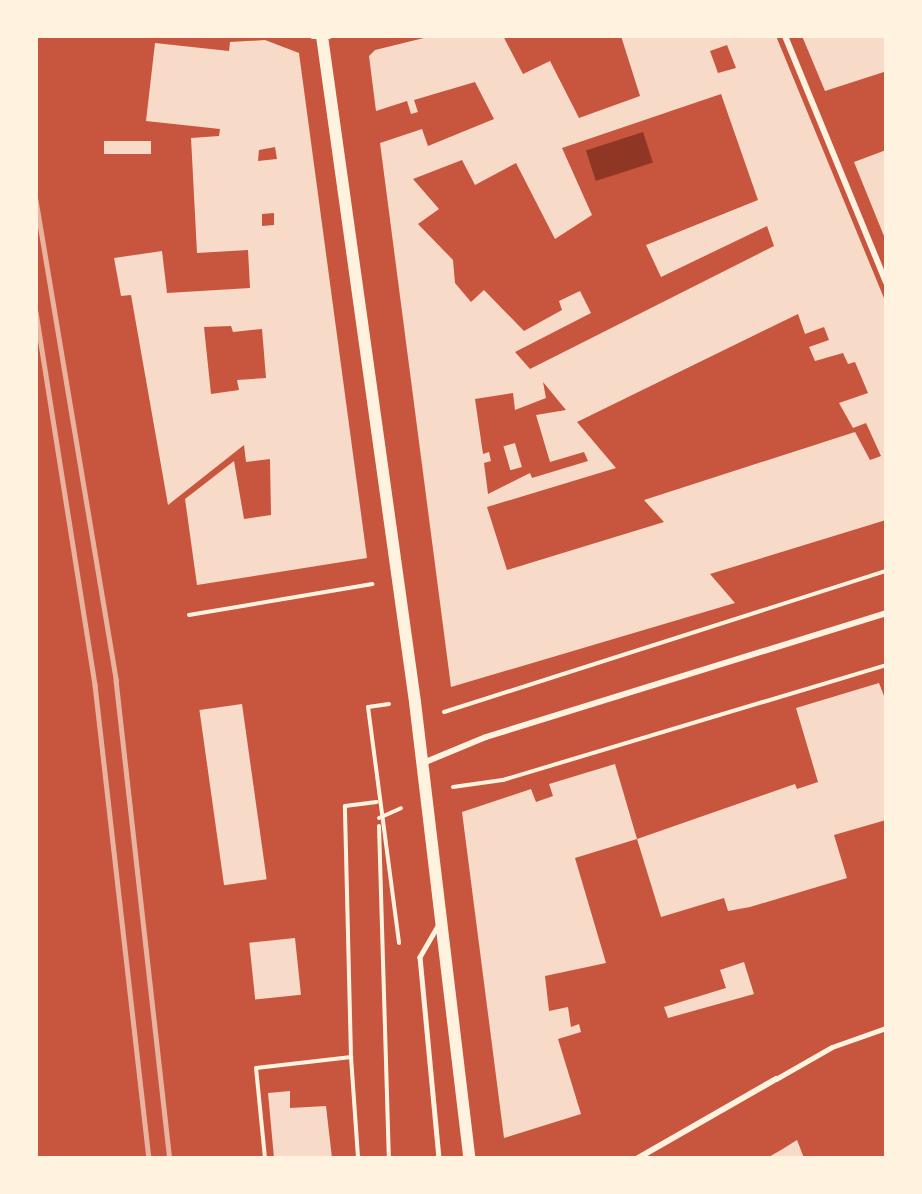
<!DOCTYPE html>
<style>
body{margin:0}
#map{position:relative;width:922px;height:1194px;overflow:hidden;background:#c8553d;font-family:"PT Sans Narrow",sans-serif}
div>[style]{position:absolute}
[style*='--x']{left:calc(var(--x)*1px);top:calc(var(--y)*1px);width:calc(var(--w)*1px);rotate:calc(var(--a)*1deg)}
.water>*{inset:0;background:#8f3625;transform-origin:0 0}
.building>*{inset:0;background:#f7dbc8;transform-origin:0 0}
.path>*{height:4px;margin:-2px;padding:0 2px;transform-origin:2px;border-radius:2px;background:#fff3e0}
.service>*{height:4.5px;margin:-2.25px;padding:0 2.25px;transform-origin:2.25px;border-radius:2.25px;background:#fff3e0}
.minor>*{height:6px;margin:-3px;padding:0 3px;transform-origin:3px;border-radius:3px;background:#fff3e0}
.secondary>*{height:12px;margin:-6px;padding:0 6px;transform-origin:6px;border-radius:6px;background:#fff3e0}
.rail>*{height:4.5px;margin:-2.25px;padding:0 2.25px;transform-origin:2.25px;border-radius:2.25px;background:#e9b49f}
span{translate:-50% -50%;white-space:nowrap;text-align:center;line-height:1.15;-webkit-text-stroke:6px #fff3e0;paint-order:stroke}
.frame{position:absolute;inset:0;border:38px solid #fff3e0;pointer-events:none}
</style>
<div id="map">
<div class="water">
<div style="left:643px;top:132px;width:32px;height:60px;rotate:72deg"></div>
</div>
<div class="building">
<div style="clip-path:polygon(evenodd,432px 36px,503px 36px,523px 74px,550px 61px,579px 118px,640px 96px,621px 36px,776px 36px,886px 303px,886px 520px,710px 574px,735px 603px,451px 687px,380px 143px,422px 129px,428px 146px,494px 119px,475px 82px,414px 100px,418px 112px,411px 114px,407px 101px,376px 111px,369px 56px,375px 50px,432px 36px,727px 45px,736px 68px,718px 73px,710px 51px,727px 45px,432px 36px,721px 94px,758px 200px,646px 245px,661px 277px,767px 226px,774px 246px,530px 369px,515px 352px,591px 313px,580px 291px,559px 301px,562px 310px,524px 331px,484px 290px,471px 302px,455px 283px,453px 260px,418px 224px,439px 209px,413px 179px,462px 160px,475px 185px,516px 163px,555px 239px,592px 215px,562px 148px,721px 94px,432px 36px,798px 314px,805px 334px,824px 327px,829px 340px,809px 347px,815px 361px,843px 353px,848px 364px,855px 362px,868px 393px,839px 403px,853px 428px,866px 423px,881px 456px,870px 460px,855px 432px,644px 500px,664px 522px,507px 570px,487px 507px,616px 468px,577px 422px,798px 314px,432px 36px,543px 382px,566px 410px,536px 415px,550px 462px,584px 452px,588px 461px,532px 478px,530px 473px,488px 494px,484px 463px,491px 461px,489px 452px,483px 454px,475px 399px,513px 393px,515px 410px,546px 398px,543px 382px)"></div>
<div style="clip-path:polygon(802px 36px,886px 36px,886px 78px,884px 72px,825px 91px)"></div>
<div style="clip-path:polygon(evenodd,265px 40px,299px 53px,367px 558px,197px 585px,185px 499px,234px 461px,244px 519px,271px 515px,270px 459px,246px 462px,244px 445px,168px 505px,131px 295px,121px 296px,114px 258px,162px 251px,167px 293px,250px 288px,248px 250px,197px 253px,191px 138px,219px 136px,220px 129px,146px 121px,155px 43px,229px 51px,230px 42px,265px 40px,275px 147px,277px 159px,258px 161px,259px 150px,275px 147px,265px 40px,274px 213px,274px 225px,262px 226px,262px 214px,274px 213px,265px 40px,231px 326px,233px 332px,262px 329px,266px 378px,237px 380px,239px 390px,211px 394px,204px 327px,231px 326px)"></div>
<div style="left:151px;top:141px;width:13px;height:47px;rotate:90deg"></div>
<div style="clip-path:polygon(886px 150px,886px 241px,854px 162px)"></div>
<div style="left:515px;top:443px;width:25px;height:12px;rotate:74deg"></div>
<div style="clip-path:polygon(879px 683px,886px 701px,886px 820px,834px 835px,847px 878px,750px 907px,728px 911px,724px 898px,661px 917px,637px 839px,575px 858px,606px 963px,545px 976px,549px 1011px,568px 1007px,571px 1027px,579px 1024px,581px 1032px,558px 1039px,581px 1114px,504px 1138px,462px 812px,531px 789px,536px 802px,553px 796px,549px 784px,615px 764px,637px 839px,795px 784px,797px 789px,818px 782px,796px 708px)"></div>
<div style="left:242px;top:704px;width:177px;height:43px;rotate:82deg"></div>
<div style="left:295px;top:938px;width:57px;height:46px;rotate:84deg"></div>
<div style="clip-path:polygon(744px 962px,754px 994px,668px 1018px,664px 1007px,726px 988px,720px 970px)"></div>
<div style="clip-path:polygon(290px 1091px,290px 1108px,326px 1106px,332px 1158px,274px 1158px,268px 1093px)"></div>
<div style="clip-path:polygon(797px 1140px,804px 1158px,767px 1158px,781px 1150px)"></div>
</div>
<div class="path">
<div style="--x:189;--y:615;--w:186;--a:-9.6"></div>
<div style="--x:389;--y:704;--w:21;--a:172"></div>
<div style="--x:368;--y:707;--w:238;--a:82.5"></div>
<div style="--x:444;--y:712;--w:464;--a:-17.7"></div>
<div style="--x:453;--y:787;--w:50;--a:-8"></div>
<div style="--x:503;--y:780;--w:400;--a:-16.7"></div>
<div style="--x:379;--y:818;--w:24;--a:-24"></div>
<div style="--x:379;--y:826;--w:332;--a:88.3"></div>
<div style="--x:351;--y:1057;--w:101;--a:86"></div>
<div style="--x:265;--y:1158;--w:90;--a:-95.7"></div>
<div style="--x:256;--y:1068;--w:96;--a:-6.6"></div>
<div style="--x:351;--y:1057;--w:251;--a:-91.4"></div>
<div style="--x:345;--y:806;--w:32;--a:-7"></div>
</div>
<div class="service">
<div style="--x:438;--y:926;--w:36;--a:120"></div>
<div style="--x:420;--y:957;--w:202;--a:84.6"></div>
<div style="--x:776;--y:1079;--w:64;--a:-29.7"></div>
<div style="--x:832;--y:1047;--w:57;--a:-19.4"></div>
</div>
<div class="minor">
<div style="--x:313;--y:36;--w:16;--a:0"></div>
<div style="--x:785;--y:36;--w:266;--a:67.7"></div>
<div style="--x:423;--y:763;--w:68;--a:-22.4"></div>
<div style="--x:486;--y:737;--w:419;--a:-17.2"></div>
<div style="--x:638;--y:1158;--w:159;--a:-29.8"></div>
</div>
<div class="secondary">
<div style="--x:322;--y:36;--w:672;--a:82.05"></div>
<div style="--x:415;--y:702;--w:459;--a:83.2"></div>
</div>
<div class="rail">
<div style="--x:36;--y:200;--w:487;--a:80.5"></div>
<div style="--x:116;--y:680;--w:481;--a:83.6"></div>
<div style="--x:36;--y:312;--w:378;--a:81"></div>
<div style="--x:95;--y:685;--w:476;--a:83.5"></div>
</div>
<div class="frame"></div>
</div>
